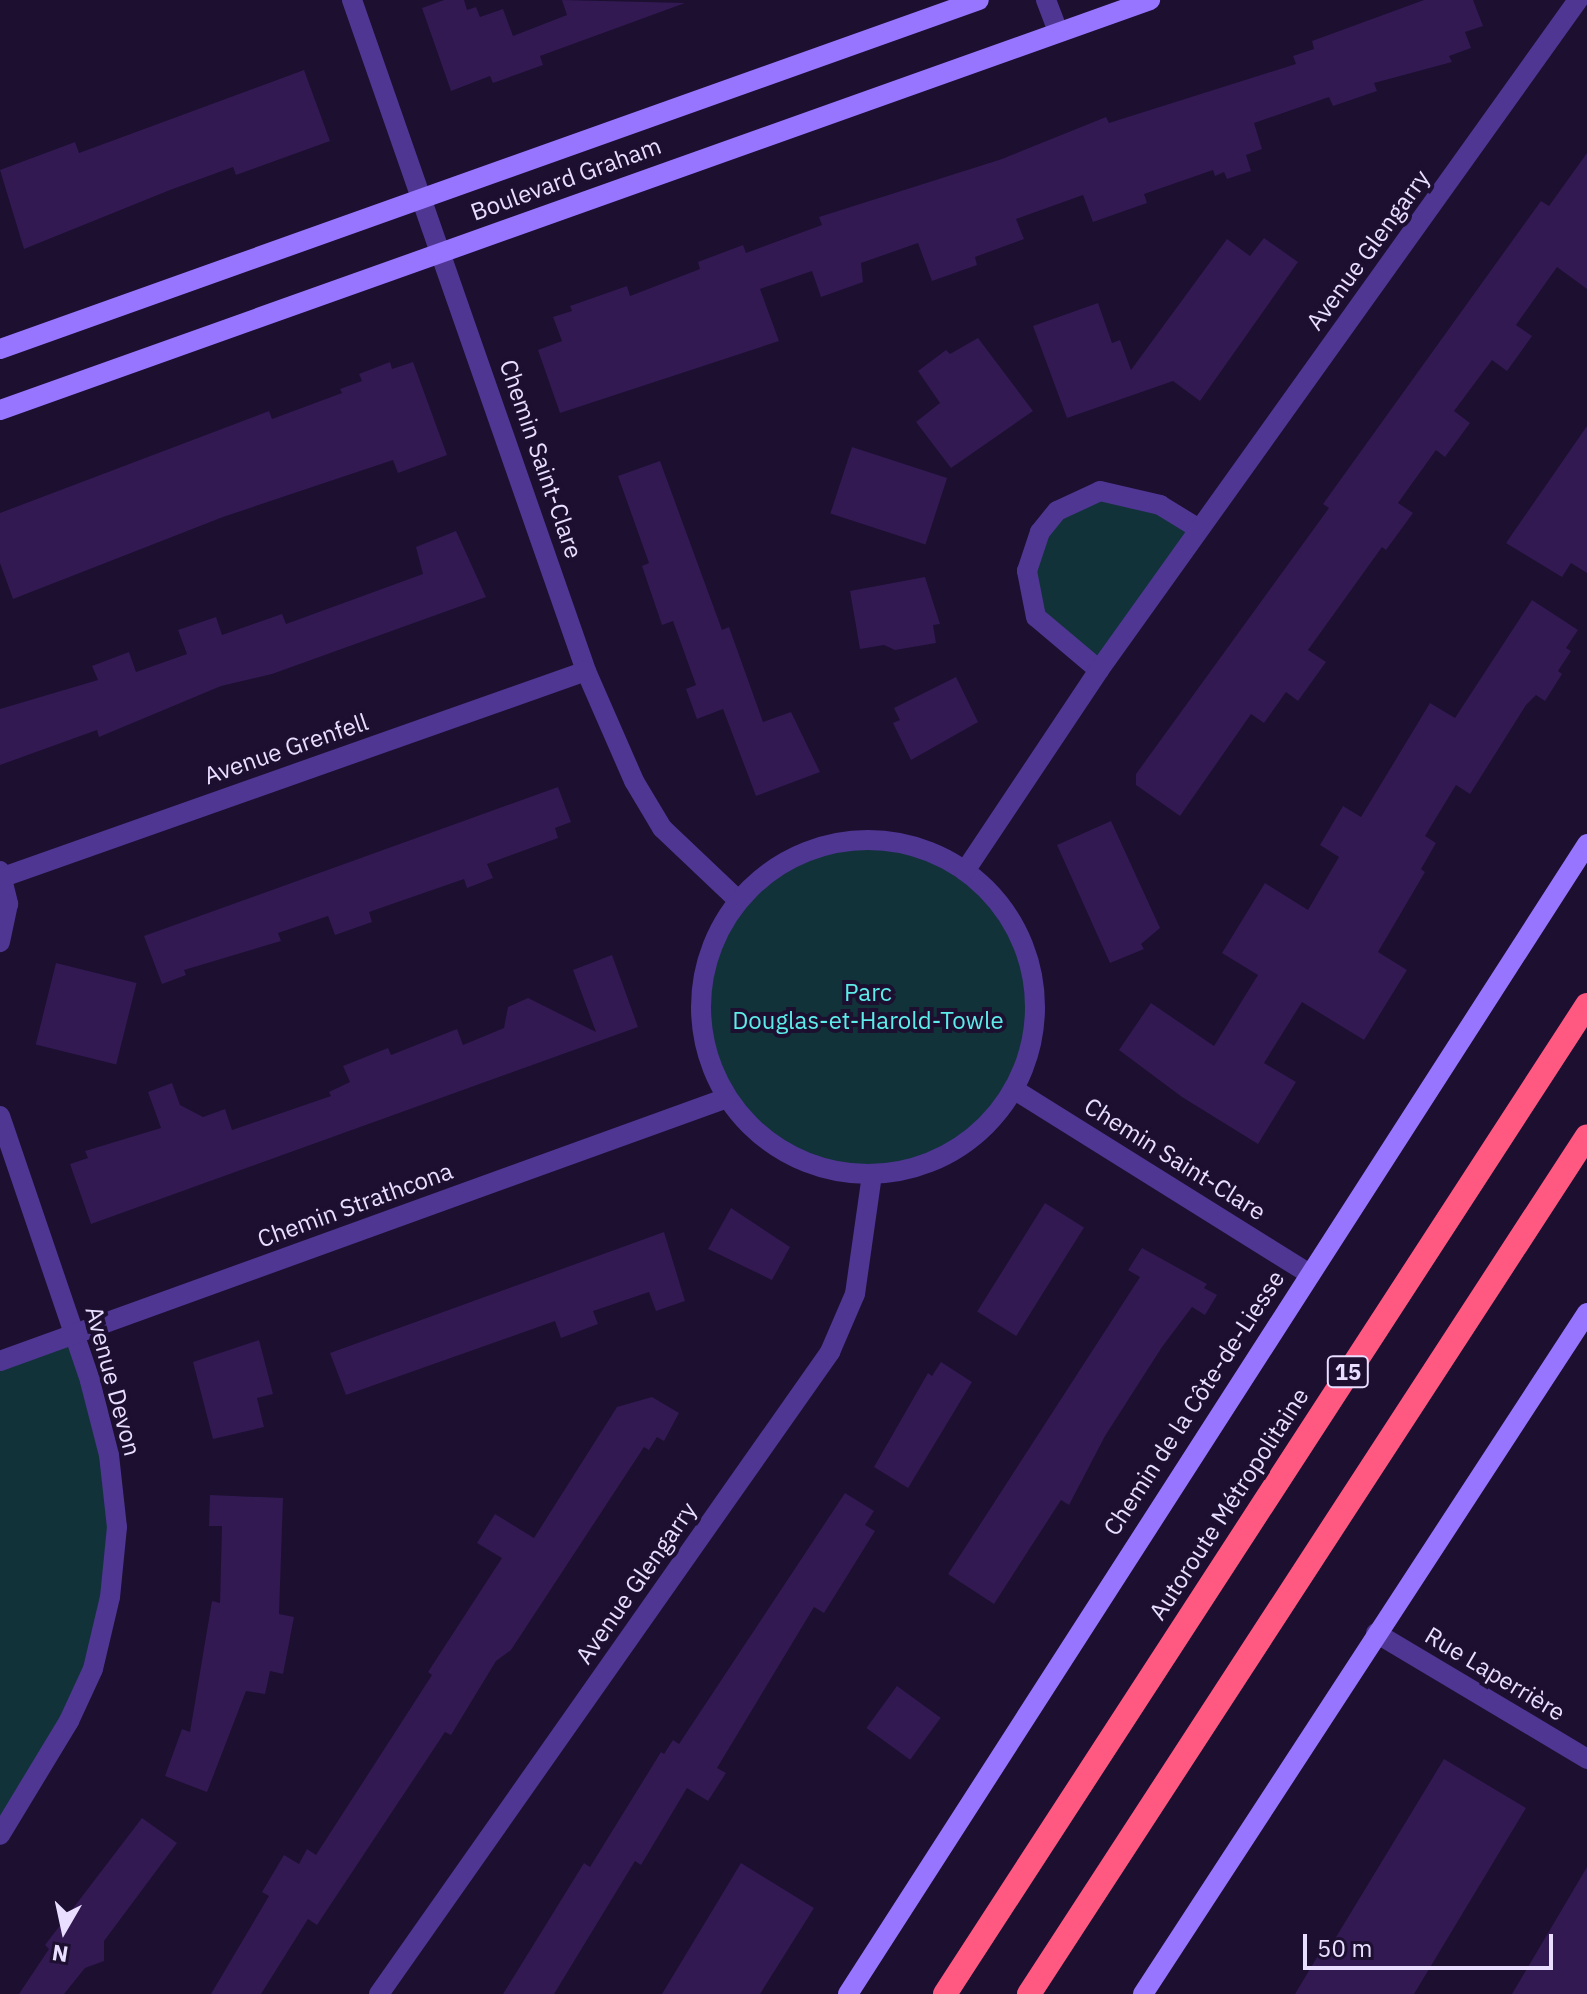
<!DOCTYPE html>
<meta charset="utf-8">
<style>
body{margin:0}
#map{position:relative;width:1587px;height:1994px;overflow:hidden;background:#1c0f30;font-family:"IBM Plex Sans",sans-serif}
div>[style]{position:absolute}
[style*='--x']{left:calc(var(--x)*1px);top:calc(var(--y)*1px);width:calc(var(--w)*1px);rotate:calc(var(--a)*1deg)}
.green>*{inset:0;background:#12323a}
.round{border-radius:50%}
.building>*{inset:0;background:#321952;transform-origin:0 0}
.street>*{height:20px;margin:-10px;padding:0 10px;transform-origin:10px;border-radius:10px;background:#4f3693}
.street>.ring{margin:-10px;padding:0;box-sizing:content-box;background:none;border:20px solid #4f3693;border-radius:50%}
.secondary>*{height:20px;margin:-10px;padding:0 10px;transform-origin:10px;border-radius:10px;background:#9875ff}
.highway>*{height:24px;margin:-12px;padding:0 12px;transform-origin:12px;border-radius:12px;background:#ff5982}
span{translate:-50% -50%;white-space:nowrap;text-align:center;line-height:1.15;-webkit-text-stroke:8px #1c0f30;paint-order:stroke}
.shield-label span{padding:2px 6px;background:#1c0f30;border:2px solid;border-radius:6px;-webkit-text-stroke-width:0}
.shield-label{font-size:22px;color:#e9deff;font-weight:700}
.street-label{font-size:24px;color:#e9deff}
.park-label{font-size:24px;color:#5dece9}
.north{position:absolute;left:24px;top:1890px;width:80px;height:80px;-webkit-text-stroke:6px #1c0f30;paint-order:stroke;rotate:189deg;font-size:22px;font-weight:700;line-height:32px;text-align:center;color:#e9deff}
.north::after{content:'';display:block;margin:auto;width:28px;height:36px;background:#e9deff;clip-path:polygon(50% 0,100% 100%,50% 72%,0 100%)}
.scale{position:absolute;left:1303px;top:1934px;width:250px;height:36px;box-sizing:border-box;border:4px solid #e9deff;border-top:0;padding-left:10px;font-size:24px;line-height:28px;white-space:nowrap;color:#e9deff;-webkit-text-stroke:6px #1c0f30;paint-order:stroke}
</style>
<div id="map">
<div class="green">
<div style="clip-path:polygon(1100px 491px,1199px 529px,1099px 670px,1075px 653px,1027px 591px,1040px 532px)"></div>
<div class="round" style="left:701px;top:840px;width:334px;height:334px"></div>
<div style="clip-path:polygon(76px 1333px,117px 1527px,93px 1669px,0 1835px,0 1361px)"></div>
</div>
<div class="building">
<div style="clip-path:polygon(444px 0,464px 0,467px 10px,476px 7px,480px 17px,503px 9px,513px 36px,567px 15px,562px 0,685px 3px,540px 56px,543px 65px,493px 83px,490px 76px,451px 91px,422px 8px)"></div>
<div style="clip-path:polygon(1424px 0,1473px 0,1483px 26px,1465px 32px,1471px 48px,1449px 56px,1452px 62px,1374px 83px,1377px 91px,1333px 106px,1329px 97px,1254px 123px,1262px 149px,1246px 155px,1251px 171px,1227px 179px,1224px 172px,1215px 176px,1213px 170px,1144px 194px,1147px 203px,1093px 222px,1083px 195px,1016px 219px,1024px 239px,975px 257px,977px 265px,932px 281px,918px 243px,861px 263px,863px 282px,821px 297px,812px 271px,760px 289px,779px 341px,560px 413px,538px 350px,562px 341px,553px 317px,572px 311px,570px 306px,627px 286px,630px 296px,700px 269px,698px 262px,743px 245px,746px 253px,822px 225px,819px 217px,1002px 159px,1106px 117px,1109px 123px,1296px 64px,1293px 56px,1314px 49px,1312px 41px)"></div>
<div style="clip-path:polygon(304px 70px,330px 141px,236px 175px,233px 167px,170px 190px,24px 249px,0 170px,75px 142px,79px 153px)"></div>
<div style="clip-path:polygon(1587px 153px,1587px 289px,1557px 267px,1516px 325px,1532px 336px,1507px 371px,1492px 360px,1454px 411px,1470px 423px,1445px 457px,1436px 450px,1398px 503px,1413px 513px,1386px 550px,1382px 547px,1308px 650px,1326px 662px,1298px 701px,1286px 692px,1264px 723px,1251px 714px,1180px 816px,1136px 785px,1136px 774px,1329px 508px,1323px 504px,1515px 237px,1541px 201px,1549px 206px)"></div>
<div style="clip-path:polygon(1264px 238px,1298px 262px,1200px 401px,1173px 381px,1067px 418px,1033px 326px,1098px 303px,1112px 343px,1120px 340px,1131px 370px,1227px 239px,1250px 256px)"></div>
<div style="clip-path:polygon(978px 338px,1033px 411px,951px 468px,916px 422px,940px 403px,918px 371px,946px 350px,950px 354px)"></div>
<div style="clip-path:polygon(390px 362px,392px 369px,413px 362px,447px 455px,398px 473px,393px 460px,223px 517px,13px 599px,0 563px,0 513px,269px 411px,272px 419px,342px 393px,340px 389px,362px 381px,359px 374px)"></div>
<div style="clip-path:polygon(1587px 426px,1587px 573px,1571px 563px,1562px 577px,1506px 543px)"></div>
<div style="left:852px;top:447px;width:100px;height:70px;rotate:18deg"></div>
<div style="clip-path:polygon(660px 461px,722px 630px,729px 627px,763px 722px,791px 712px,820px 772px,756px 796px,723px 709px,697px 719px,686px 689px,696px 685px,673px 621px,662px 625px,642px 566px,649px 563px,618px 476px)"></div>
<div style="clip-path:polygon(456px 531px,486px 597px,272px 674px,221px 686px,99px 737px,97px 730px,0 765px,0 709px,98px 680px,92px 666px,129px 652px,136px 672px,187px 654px,178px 630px,216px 617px,222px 635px,282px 614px,286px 624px,423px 574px,416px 547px)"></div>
<div style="clip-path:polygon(925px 577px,940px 624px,933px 625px,936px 643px,895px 650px,884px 645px,860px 649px,850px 591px)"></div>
<div style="clip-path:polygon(1532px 600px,1578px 630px,1566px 648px,1571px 651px,1558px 671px,1562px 674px,1545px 701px,1536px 695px,1526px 705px,1470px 794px,1456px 785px,1425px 836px,1436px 843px,1421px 869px,1425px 872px,1378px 952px,1407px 970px,1364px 1040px,1302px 1002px,1264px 1063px,1296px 1082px,1258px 1144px,1182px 1097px,1119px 1050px,1151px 1003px,1214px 1046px,1258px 975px,1222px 953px,1265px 883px,1308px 910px,1339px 857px,1320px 845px,1343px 806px,1361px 817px,1430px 703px,1455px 718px)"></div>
<div style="clip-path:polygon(956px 677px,978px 722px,911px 760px,893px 723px,900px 720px,894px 708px)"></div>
<div style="clip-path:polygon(558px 787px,571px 822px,555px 828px,558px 838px,487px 864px,493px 878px,467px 888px,464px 879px,369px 912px,372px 922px,335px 935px,328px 916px,278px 933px,281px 941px,184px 970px,186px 975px,162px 984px,144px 936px)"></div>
<div style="clip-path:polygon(1111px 821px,1160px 928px,1141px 944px,1144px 949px,1110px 963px,1057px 845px)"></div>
<div style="clip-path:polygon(612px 955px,638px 1027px,91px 1224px,70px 1164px,88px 1158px,85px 1151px,161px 1128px,148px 1092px,172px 1083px,180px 1105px,203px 1117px,225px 1109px,232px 1130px,331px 1096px,329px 1092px,350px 1082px,343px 1066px,388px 1048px,391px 1055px,457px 1029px,463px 1045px,504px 1028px,508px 1007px,528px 998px,596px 1032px,573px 970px)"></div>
<div style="left:56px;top:963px;width:83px;height:84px;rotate:14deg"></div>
<div style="left:1045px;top:1203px;width:46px;height:128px;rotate:32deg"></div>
<div style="clip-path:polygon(731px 1208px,790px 1247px,772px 1280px,708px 1249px)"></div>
<div style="clip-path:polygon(664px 1232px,685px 1301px,656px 1311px,649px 1292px,593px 1311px,598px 1324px,561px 1338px,555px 1321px,346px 1395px,330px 1353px)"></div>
<div style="clip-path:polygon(1142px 1248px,1207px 1284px,1204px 1288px,1217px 1295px,1205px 1315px,1192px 1307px,1162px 1347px,1105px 1436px,1069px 1505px,1061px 1500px,994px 1604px,948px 1574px,1140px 1277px,1128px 1270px)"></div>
<div style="clip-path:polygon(259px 1340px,273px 1394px,257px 1398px,264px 1427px,213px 1439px,193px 1362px)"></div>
<div style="clip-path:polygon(941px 1362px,972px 1382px,908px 1488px,874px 1467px,928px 1373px,932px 1376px)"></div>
<div style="clip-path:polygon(652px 1397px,679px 1413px,664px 1441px,657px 1437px,649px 1450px,644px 1447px,511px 1650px,496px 1661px,451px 1735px,445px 1732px,317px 1925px,308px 1919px,261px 1994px,211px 1994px,269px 1896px,262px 1892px,284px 1855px,299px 1864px,307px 1849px,316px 1855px,432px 1675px,428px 1672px,502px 1558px,477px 1543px,495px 1514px,534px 1538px,617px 1407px)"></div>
<div style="clip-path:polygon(845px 1493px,874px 1511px,865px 1525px,875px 1531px,824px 1613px,814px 1607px,717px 1768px,726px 1773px,708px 1801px,687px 1788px,641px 1865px,635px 1861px,554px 1994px,503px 1994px,584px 1863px,590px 1867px,661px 1752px,664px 1754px,673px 1740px,679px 1744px)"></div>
<div style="clip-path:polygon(210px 1495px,283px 1498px,279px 1614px,294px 1617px,283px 1674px,270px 1671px,265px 1694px,246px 1691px,207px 1792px,165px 1776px,182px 1729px,190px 1732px,212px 1601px,220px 1603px,222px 1526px,209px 1526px)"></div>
<div style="left:897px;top:1686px;width:54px;height:52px;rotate:36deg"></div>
<div style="clip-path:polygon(1444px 1759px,1526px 1808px,1414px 1994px,1295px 1994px,1322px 1949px,1327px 1952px)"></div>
<div style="clip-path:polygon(142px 1818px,177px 1843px,104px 1941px,104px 1961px,85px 1968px,64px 1994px,19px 1994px,49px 1949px,45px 1945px)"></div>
<div style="clip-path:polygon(741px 1863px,814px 1908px,760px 1994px,662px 1994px)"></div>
<div style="clip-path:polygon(1587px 1867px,1587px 1994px,1512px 1994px)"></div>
</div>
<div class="street">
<div style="--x:352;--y:0;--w:711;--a:70.77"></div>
<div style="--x:586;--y:671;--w:120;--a:66.4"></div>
<div style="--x:634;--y:781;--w:55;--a:59.2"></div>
<div style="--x:662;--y:828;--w:105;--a:43.5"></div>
<div style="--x:1046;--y:0;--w:33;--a:69"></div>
<div style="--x:1099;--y:670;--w:82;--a:-139.9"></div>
<div style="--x:1036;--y:617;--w:47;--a:-101.1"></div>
<div style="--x:1027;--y:571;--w:41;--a:-71.6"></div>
<div style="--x:1040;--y:532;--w:27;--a:-51"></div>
<div style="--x:1057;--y:511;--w:47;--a:-24.9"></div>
<div style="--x:1100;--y:491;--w:62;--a:13.1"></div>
<div style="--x:1160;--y:505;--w:46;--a:31.6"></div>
<div class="ring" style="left:701px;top:840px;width:314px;height:314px"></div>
<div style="--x:0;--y:871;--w:34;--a:76"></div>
<div style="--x:8;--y:904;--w:39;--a:102"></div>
<div style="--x:965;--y:871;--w:242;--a:-56.3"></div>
<div style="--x:1099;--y:670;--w:824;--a:-54.44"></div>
<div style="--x:3;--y:877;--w:618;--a:-19.46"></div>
<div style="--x:1015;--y:1090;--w:345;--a:32"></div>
<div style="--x:0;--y:1116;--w:280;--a:71.2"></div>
<div style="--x:90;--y:1381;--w:76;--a:75.6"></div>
<div style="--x:109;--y:1455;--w:72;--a:83.7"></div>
<div style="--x:117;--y:1527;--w:70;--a:95.7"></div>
<div style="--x:110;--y:1597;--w:74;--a:103.3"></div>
<div style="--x:93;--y:1669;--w:57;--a:114.8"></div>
<div style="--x:69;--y:1721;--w:133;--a:121.2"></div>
<div style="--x:0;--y:1361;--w:773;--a:-19.89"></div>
<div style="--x:1376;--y:1633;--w:246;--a:30.8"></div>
<div style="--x:379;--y:1994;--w:785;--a:-54.91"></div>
<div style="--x:830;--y:1352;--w:63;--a:-66.7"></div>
<div style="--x:855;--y:1294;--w:121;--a:-81.9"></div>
</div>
<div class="secondary">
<div style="--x:0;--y:349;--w:1039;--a:-19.62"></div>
<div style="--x:0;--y:410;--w:1221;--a:-19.62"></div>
<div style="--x:848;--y:1994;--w:1367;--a:-57.27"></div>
<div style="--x:1143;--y:1994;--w:813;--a:-56.9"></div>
</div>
<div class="highway">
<div style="--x:945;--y:1994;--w:1179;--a:-57.01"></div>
<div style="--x:1029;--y:1994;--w:1023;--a:-56.96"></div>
</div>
<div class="shield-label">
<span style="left:1348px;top:1372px">15</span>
</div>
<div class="street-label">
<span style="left:566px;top:179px;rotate:-20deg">Boulevard Graham</span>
<span style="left:1368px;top:250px;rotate:-54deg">Avenue Glengarry</span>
<span style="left:541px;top:459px;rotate:71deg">Chemin Saint-Clare</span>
<span style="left:286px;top:749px;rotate:-19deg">Avenue Grenfell</span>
<span style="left:1175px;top:1159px;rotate:32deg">Chemin Saint-Clare</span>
<span style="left:355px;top:1205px;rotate:-20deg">Chemin Strathcona</span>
<span style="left:113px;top:1381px;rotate:75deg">Avenue Devon</span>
<span style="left:1194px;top:1403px;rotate:-57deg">Chemin de la Côte-de-Liesse</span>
<span style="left:1229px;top:1504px;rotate:-57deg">Autoroute Métropolitaine</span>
<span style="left:636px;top:1583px;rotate:-55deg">Avenue Glengarry</span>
<span style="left:1495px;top:1674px;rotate:31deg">Rue Laperrière</span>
</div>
<div class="park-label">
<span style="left:868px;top:1007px">Parc<br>Douglas-et-Harold-Towle</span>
</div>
<div class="north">N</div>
<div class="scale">50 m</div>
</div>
